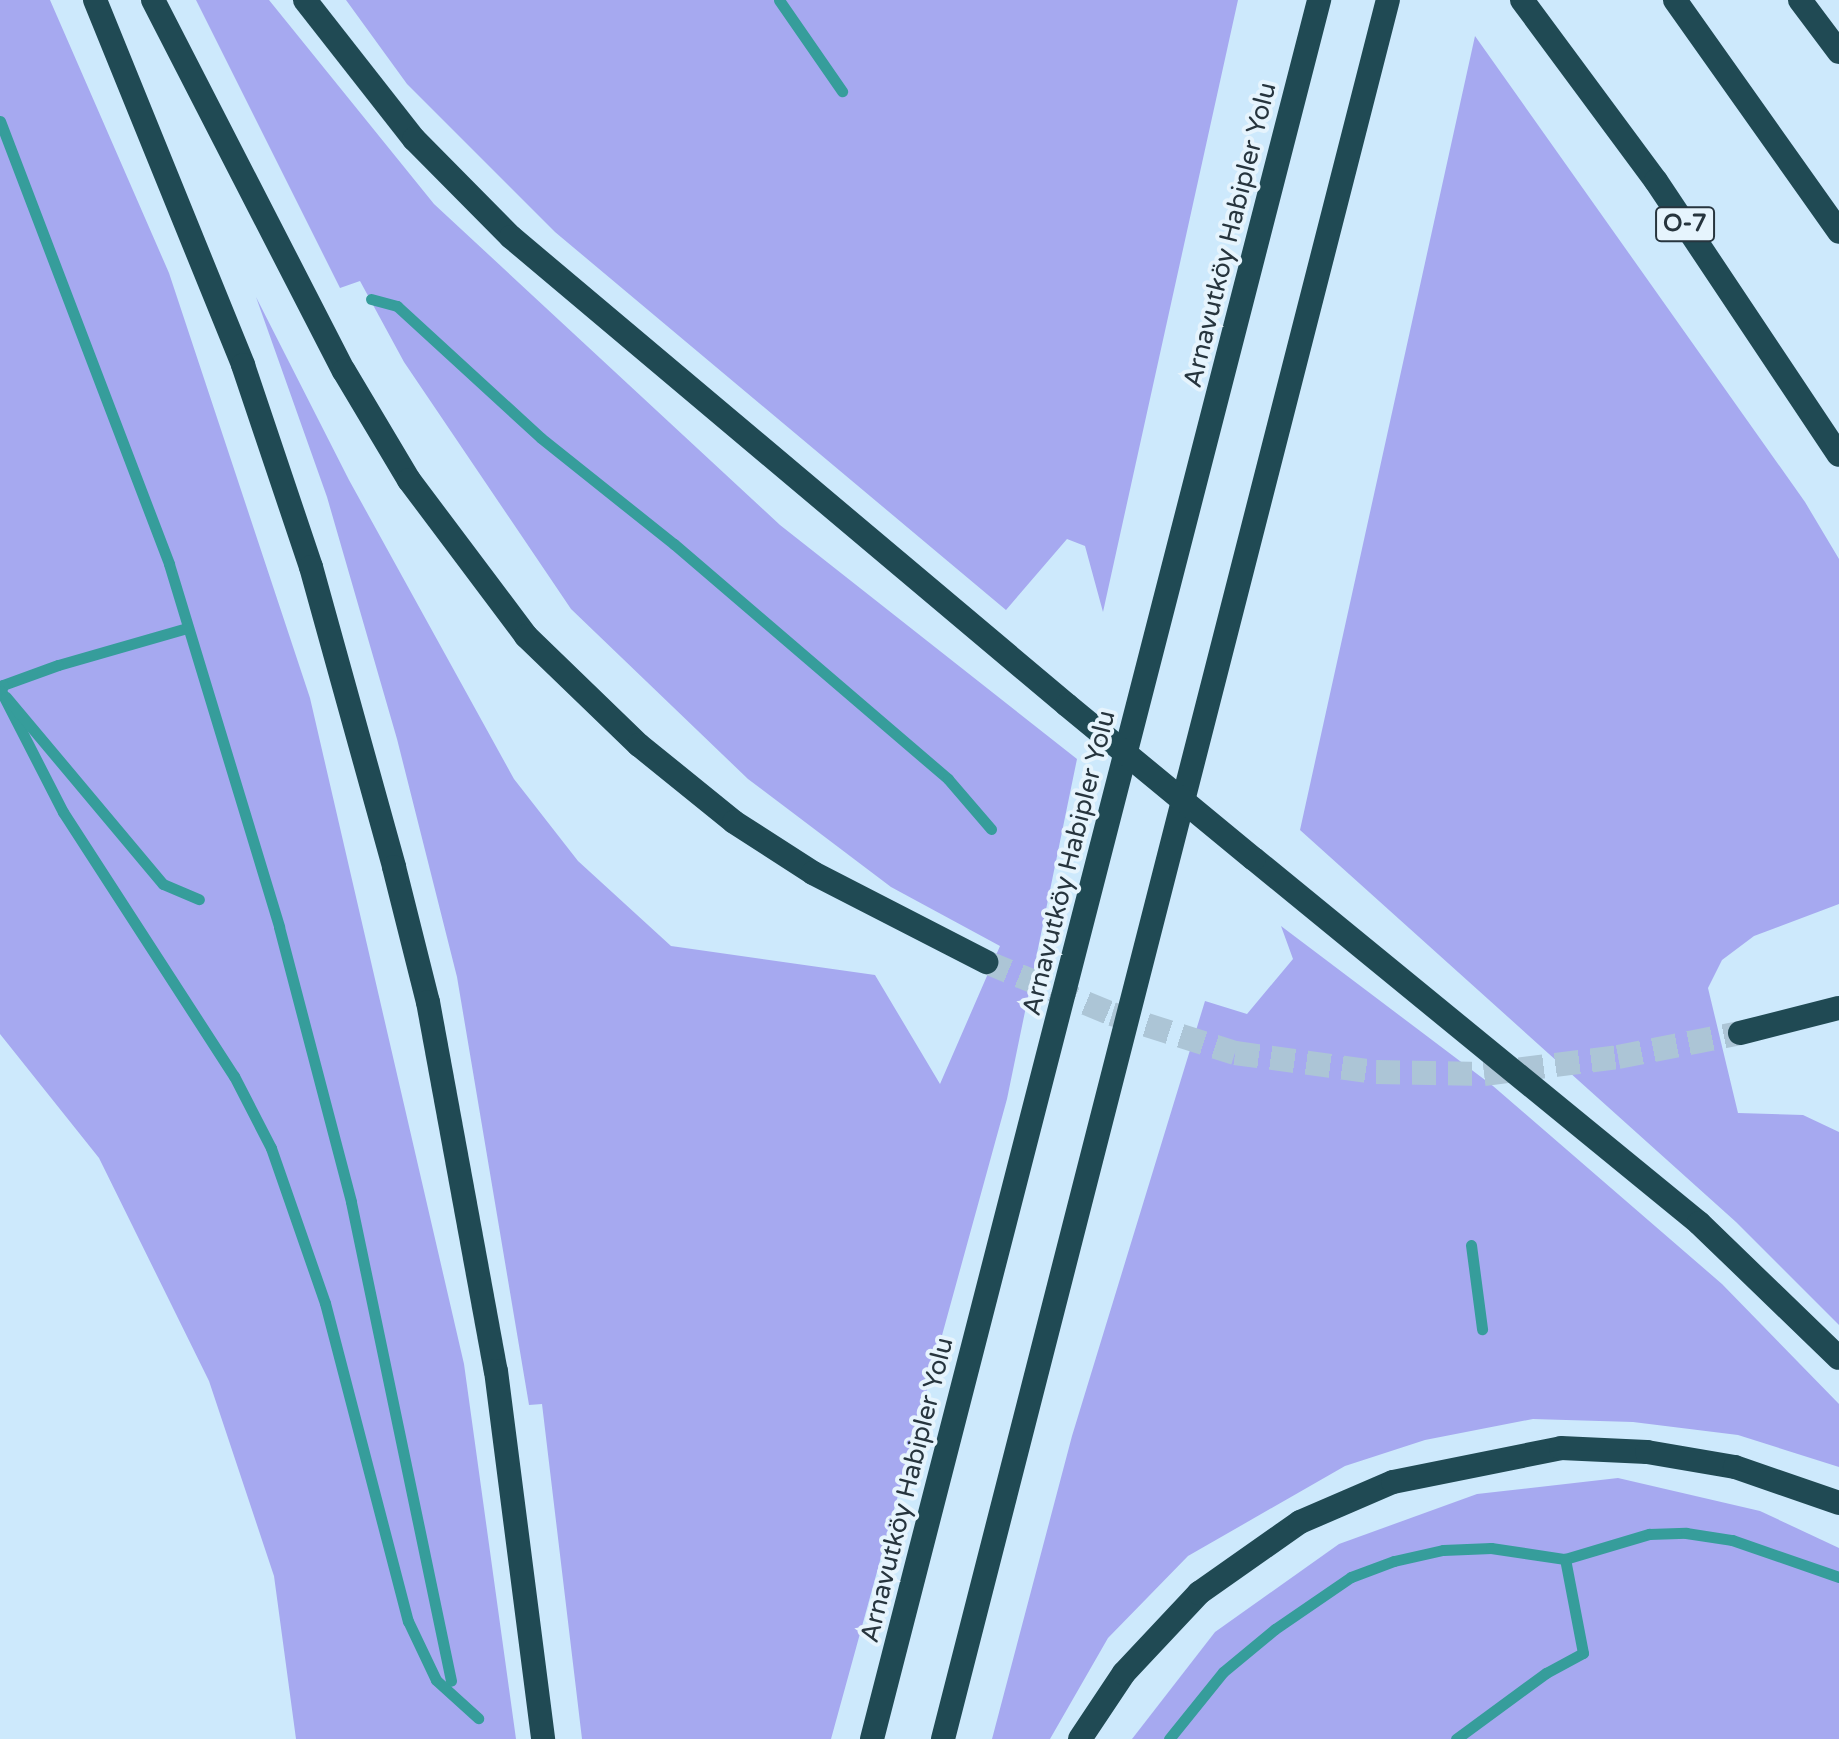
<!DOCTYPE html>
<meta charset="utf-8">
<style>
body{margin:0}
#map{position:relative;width:1839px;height:1739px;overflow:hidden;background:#cde9fc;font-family:"Varela Round",sans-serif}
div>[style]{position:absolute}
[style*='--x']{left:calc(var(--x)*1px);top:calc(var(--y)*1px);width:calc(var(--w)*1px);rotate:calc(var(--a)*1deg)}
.green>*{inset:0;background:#a6a9f0}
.stream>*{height:11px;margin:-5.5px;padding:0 5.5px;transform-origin:5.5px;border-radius:5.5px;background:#369d9b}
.highway-tunnel>*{height:24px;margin-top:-12px;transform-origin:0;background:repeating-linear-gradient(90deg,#acc5d6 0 24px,transparent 0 36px)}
.highway>*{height:24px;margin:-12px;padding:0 12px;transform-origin:12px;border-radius:12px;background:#204a54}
.highway-bridge>*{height:24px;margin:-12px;padding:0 12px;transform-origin:12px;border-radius:12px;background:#204a54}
span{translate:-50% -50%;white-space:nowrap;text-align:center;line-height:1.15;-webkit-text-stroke:8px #e6f4fd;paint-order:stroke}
.shield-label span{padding:2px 6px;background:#e6f4fd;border:2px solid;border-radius:6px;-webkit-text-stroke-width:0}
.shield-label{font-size:24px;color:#27353e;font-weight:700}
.street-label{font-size:26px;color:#27353e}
</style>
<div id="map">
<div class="green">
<div style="clip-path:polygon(0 0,50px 0,169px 273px,310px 698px,464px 1364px,516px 1739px,296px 1739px,274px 1576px,209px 1381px,99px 1158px,0 1034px)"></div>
<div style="clip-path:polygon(196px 0,269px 0,434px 204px,780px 525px,1077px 759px,1007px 1099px,831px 1739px,582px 1739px,542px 1404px,529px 1405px,457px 977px,397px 739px,327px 497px,256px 297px,349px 480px,514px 779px,578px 861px,671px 946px,875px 975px,940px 1084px,1000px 946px,891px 887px,748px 779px,571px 609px,404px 362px,360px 281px,340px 288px)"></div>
<div style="clip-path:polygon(346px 0,1238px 0,1103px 612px,1085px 546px,1067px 539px,1006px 610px,555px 232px,407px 84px)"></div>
<div style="clip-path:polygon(1475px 36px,1805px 502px,1839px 559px,1839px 904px,1754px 936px,1722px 960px,1708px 988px,1738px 1113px,1803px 1115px,1839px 1132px,1839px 1325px,1736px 1222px,1300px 830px)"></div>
<div style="clip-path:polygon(1281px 926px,1493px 1086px,1722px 1284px,1839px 1404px,1839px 1467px,1738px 1435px,1633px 1422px,1533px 1419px,1425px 1440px,1345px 1466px,1188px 1556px,1108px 1638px,1050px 1739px,992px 1739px,1072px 1436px,1205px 1001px,1247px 1014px,1293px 959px)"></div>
<div style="clip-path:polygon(1618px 1478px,1760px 1511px,1839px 1548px,1839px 1739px,1132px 1739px,1215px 1632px,1339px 1544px,1477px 1494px)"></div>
</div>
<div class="stream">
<div style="--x:779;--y:0;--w:111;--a:55.3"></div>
<div style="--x:0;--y:121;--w:474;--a:69.1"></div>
<div style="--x:169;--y:564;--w:379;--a:73.1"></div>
<div style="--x:279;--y:927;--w:284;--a:75.3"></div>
<div style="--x:351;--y:1202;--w:489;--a:78.2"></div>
<div style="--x:371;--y:299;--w:27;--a:15"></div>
<div style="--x:397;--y:306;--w:195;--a:42.5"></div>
<div style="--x:541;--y:438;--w:170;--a:38.6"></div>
<div style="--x:674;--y:544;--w:361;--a:40.6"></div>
<div style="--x:948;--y:779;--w:66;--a:49.3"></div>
<div style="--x:187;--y:628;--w:134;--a:164"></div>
<div style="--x:58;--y:665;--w:59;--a:160"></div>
<div style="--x:3;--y:685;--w:6;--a:108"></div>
<div style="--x:1;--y:691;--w:136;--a:62.9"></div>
<div style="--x:63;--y:812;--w:315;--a:57.1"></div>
<div style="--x:234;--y:1076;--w:81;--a:62.8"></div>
<div style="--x:271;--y:1148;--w:164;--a:70.8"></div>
<div style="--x:325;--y:1303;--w:329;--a:75.4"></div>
<div style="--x:408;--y:1621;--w:65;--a:64.6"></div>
<div style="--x:436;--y:1680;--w:57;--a:42.1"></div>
<div style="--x:6;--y:697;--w:244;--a:50"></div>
<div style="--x:163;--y:884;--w:39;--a:23"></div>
<div style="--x:1471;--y:1245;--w:85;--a:82.5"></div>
<div style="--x:1169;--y:1739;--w:86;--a:-51.1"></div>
<div style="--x:1223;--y:1672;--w:67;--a:-39.6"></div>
<div style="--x:1275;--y:1629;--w:92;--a:-34.4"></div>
<div style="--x:1351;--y:1577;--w:46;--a:-20.4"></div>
<div style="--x:1394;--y:1561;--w:50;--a:-12.7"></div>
<div style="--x:1443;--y:1550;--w:48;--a:-2.4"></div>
<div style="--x:1491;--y:1548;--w:75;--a:8.5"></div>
<div style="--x:1565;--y:1559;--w:88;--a:-16.6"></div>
<div style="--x:1649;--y:1534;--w:37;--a:-2"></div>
<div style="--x:1686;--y:1533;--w:47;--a:8.7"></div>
<div style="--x:1732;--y:1540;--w:113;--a:19.1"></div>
<div style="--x:1456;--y:1739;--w:112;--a:-36.3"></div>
<div style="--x:1546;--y:1673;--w:42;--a:-28.4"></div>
<div style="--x:1583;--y:1653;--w:96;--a:-100.8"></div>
</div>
<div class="highway-tunnel">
<div style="--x:986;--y:962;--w:136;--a:22.4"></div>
<div style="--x:1112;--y:1014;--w:129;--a:17.6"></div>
<div style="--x:1235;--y:1053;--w:142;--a:7.7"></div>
<div style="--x:1376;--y:1072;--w:108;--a:1.1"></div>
<div style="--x:1484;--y:1074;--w:135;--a:-7.2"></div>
<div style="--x:1618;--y:1057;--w:124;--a:-11.1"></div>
</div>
<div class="highway">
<div style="--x:95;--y:0;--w:394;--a:67.9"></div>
<div style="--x:243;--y:365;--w:213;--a:71.4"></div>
<div style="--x:311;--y:567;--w:311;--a:74.5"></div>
<div style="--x:394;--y:867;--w:139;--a:75.9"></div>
<div style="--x:428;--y:1002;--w:375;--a:79.6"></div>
<div style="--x:496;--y:1371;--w:371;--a:82.7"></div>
<div style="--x:153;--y:0;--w:417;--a:62.8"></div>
<div style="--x:344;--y:371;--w:127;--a:59.2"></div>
<div style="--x:409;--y:480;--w:195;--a:53.1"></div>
<div style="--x:526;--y:636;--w:157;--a:44"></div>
<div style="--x:639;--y:745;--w:122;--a:39"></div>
<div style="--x:734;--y:822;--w:94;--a:32.8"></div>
<div style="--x:813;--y:873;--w:195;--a:27.2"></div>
<div style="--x:305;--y:0;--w:177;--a:51.9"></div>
<div style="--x:414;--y:139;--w:138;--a:45.3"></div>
<div style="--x:511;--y:237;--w:727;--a:40.09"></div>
<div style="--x:1522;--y:0;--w:225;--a:53.5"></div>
<div style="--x:1656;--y:181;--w:329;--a:56.3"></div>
<div style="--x:1675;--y:0;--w:284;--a:54.7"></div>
<div style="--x:1800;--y:0;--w:65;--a:53.1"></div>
<div style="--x:1254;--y:859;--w:575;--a:39.28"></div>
<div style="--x:1699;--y:1223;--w:194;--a:44"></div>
<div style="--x:1740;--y:1033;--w:102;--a:-14.2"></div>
<div style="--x:872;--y:1739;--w:1796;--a:-75.58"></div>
<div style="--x:943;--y:1739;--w:1795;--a:-75.65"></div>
<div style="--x:1080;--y:1739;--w:79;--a:-56.3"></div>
<div style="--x:1124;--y:1673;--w:110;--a:-46.8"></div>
<div style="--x:1199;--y:1593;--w:123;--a:-35.1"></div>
<div style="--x:1300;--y:1522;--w:101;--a:-23.3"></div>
<div style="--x:1393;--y:1482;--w:171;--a:-11.4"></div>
<div style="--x:1561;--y:1448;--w:86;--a:2.7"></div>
<div style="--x:1647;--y:1452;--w:89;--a:9.7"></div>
<div style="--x:1735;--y:1467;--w:110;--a:19.1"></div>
</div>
<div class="highway-bridge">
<div style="--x:1067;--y:705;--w:242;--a:39.5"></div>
</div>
<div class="shield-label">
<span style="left:1685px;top:224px">O-7</span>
</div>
<div class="street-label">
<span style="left:1230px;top:235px;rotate:-76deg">Arnavutköy Habipler Yolu</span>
<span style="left:1069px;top:863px;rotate:-76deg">Arnavutköy Habipler Yolu</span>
<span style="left:907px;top:1490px;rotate:-76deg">Arnavutköy Habipler Yolu</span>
</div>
</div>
